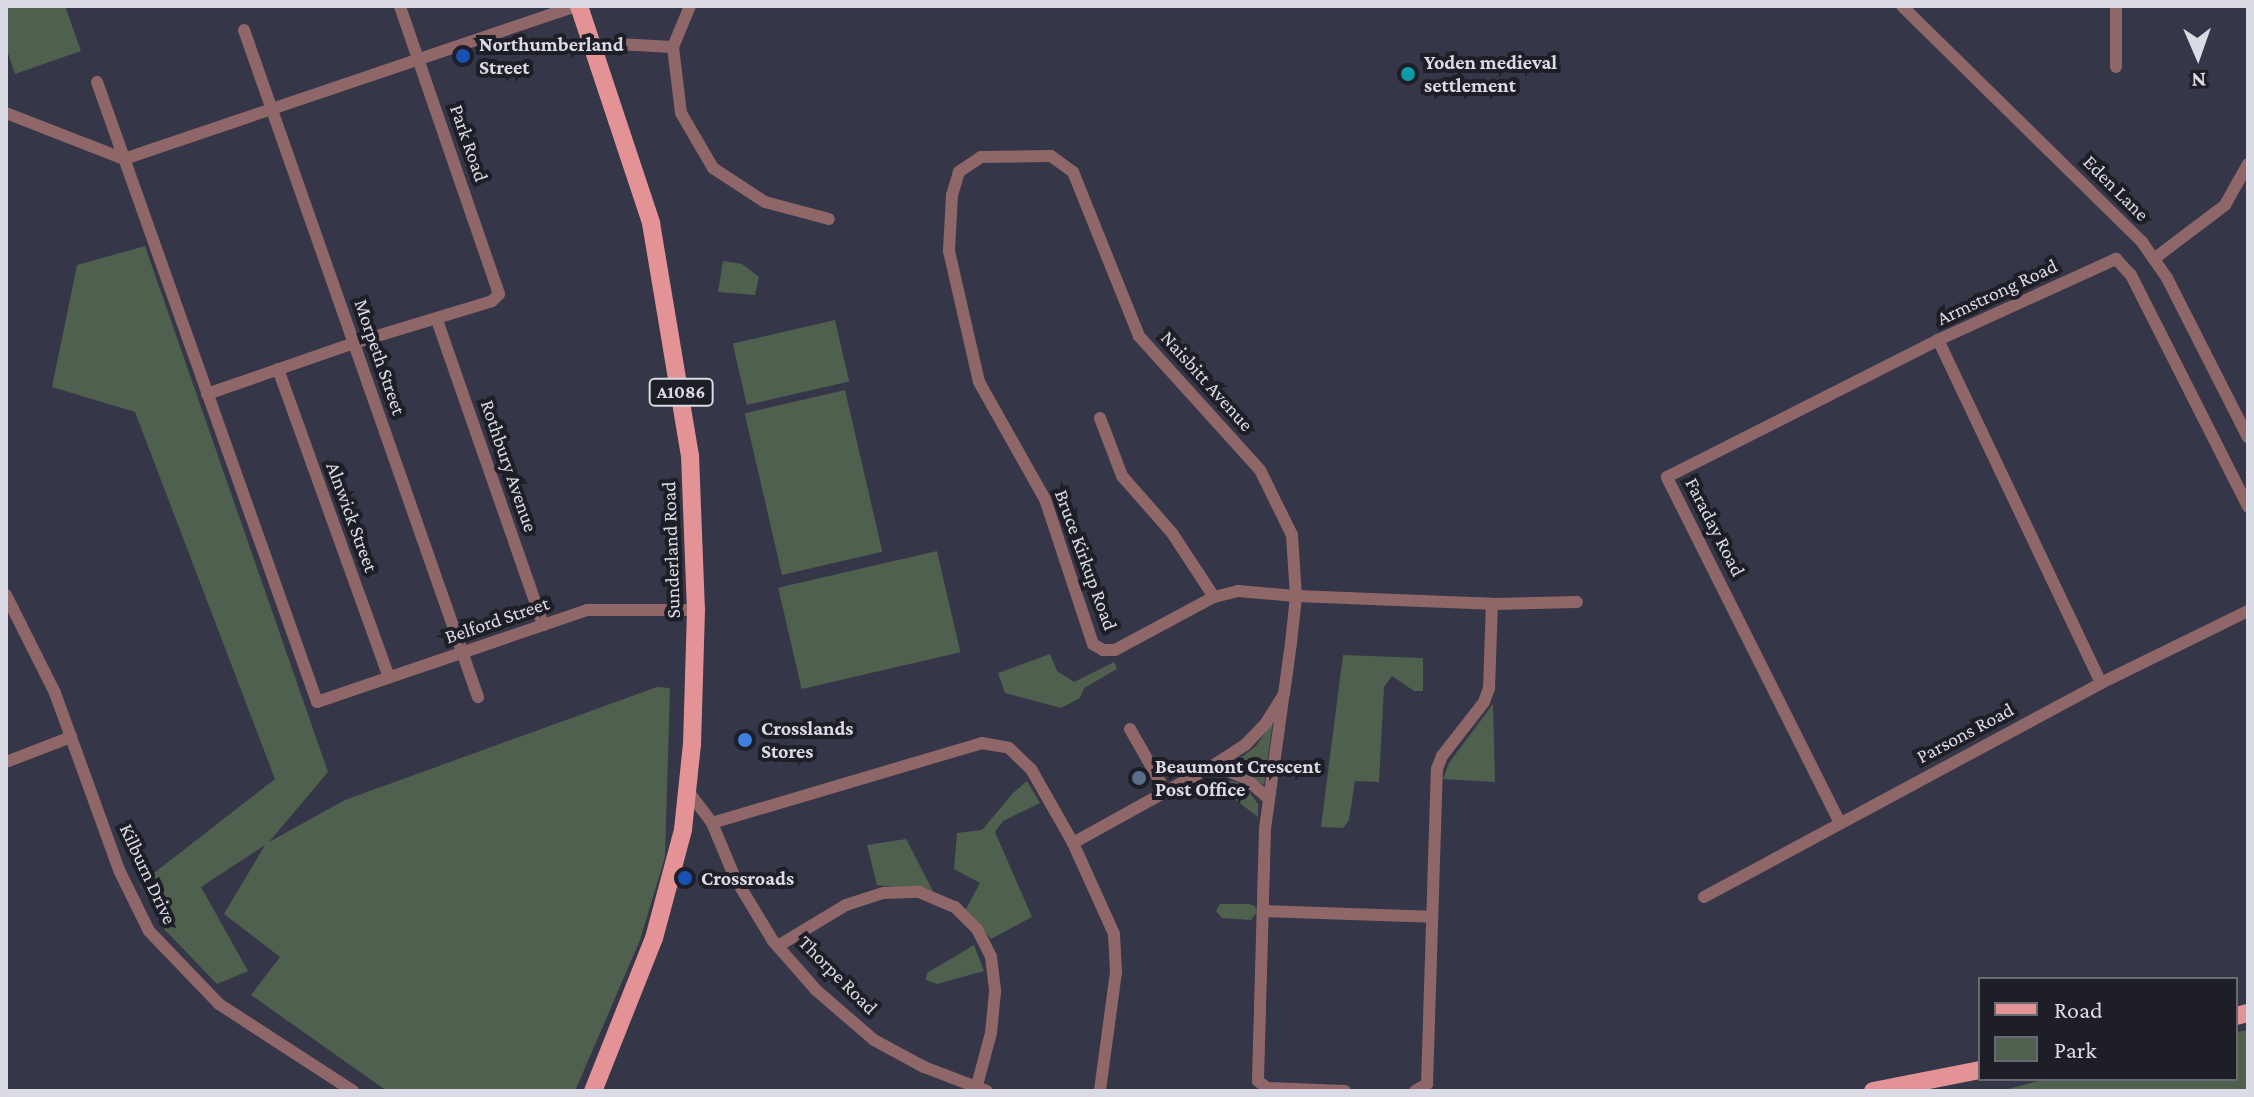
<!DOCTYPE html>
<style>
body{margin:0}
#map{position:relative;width:2254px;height:1097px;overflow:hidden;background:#353647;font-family:"Crimson Pro",serif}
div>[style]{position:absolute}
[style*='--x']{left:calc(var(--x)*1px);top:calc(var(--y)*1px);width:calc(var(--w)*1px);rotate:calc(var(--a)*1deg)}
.green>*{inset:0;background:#4f604e;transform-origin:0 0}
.street>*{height:12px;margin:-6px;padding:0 6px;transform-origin:6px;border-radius:6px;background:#8f6768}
.primary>*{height:18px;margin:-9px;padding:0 9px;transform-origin:9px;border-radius:9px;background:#e39396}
.dots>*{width:22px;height:22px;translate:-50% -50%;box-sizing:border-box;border:4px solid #1e1e26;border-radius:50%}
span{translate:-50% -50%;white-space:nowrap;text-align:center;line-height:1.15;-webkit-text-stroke:8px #1e1e26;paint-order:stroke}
.shield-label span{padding:2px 6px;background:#1e1e26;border:2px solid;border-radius:6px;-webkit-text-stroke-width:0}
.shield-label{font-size:18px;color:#dadbe5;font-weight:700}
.poi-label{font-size:20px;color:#dadbe5;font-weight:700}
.left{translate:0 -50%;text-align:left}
.street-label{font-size:20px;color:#dadbe5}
.frame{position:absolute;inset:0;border:8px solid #dadbe5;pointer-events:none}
.legend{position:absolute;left:1978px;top:977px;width:260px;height:104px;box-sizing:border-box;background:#1e1e26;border:2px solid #696a72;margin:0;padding:10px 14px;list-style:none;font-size:24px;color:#dadbe5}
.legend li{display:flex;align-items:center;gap:16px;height:40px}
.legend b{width:40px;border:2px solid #696a72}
.north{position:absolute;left:2158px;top:16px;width:80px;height:80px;-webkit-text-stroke:6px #1e1e26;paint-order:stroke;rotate:178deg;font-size:22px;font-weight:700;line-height:32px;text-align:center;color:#dadbe5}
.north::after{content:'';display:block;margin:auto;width:28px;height:36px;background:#dadbe5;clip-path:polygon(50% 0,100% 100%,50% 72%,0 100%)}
</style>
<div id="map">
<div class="green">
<div style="clip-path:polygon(6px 6px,65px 6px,81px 51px,15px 74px,6px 47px)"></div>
<div style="clip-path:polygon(145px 246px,328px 772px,269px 842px,345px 800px,657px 687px,670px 688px,665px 857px,640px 940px,575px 1091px,387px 1091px,251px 995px,280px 957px,224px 914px,265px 845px,201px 887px,248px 971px,217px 984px,165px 930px,140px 884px,275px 779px,135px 412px,52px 387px,77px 265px)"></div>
<div style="clip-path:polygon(723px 261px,742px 264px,759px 277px,755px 295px,718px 292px)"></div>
<div style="left:835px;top:320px;width:63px;height:105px;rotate:77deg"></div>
<div style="left:845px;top:390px;width:166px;height:103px;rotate:77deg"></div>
<div style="left:937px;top:551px;width:104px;height:163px;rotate:77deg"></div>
<div style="clip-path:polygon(1050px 654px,1057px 671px,1074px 682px,1114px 662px,1117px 669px,1084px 688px,1080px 698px,1061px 708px,1005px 693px,998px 673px)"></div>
<div style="clip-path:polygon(1343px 655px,1423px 658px,1423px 691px,1414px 691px,1392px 676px,1384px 687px,1379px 782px,1355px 781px,1349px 820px,1343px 828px,1321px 827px)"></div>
<div style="clip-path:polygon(1493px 704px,1495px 782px,1443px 779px,1449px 763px)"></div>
<div style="clip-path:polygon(1273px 721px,1264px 785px,1230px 766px,1256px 746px)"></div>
<div style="clip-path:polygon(1222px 779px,1240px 783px,1247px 789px,1258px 804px,1258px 817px,1211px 781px)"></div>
<div style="clip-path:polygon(1027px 781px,1040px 803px,1003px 821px,995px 832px,1032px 917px,991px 939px,966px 909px,980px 883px,954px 869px,957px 833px,982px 830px,1013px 793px)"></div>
<div style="clip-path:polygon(906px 839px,933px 891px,877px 885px,867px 845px)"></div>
<div style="clip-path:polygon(1220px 904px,1249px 904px,1255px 906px,1257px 912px,1251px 920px,1222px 918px,1216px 911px)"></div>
<div style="clip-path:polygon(974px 945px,984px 971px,937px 984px,926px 980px,927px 973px)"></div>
<div style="clip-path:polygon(2248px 1030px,2248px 1091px,2001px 1091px,2045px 1079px,2236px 1079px,2236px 1032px)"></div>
</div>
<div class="street">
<div style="--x:690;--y:6;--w:44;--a:112.5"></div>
<div style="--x:673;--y:47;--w:66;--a:83.1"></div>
<div style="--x:681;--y:113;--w:64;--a:59.8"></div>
<div style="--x:713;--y:168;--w:62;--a:33.2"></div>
<div style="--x:765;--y:202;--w:66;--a:14.9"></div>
<div style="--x:1902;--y:6;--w:337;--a:44.5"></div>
<div style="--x:2142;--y:242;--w:44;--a:55.2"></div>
<div style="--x:2167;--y:278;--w:179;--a:63.1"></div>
<div style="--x:2116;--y:6;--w:61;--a:90"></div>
<div style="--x:244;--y:30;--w:707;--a:70.67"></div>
<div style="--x:596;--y:50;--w:22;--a:-16"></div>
<div style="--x:617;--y:44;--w:56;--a:3.1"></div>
<div style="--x:97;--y:82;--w:658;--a:70.46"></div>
<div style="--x:317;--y:702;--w:285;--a:-18.8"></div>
<div style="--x:587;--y:610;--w:109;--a:0"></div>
<div style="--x:6;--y:113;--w:127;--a:21.3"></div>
<div style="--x:124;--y:159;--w:478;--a:-18.7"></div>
<div style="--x:2155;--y:258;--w:88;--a:-37.1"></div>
<div style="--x:2225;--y:205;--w:47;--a:-60.7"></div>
<div style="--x:437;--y:320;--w:323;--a:70.8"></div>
<div style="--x:278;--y:369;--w:328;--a:70.2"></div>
<div style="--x:207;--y:394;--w:156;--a:-19.1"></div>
<div style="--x:354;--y:343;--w:144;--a:-16.9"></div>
<div style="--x:492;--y:301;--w:10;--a:-45"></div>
<div style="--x:499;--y:294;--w:305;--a:-109"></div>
<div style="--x:1100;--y:418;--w:62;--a:69.2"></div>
<div style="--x:1122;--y:476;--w:76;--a:48.7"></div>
<div style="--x:1172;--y:533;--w:77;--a:56.7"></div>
<div style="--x:6;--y:595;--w:110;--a:63.4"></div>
<div style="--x:55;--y:693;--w:188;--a:70.1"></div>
<div style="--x:119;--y:870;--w:68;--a:63.8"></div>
<div style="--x:149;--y:931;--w:101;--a:46.2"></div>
<div style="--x:219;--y:1004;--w:160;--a:33"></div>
<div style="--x:2101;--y:683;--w:380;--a:-115.4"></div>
<div style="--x:1938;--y:340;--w:196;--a:-24.5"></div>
<div style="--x:2116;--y:259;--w:22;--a:47"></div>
<div style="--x:2131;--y:275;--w:260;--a:63.2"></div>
<div style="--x:1283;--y:699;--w:131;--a:97.9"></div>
<div style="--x:1265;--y:829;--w:252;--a:91.6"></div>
<div style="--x:1258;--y:1081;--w:11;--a:38"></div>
<div style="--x:1267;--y:1088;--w:78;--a:2.2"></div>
<div style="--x:1130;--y:729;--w:73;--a:60.3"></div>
<div style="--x:6;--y:762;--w:70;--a:-21"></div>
<div style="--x:1214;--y:765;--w:34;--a:23"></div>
<div style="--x:1245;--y:778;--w:32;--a:41"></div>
<div style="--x:688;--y:791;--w:40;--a:53"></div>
<div style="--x:712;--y:823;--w:60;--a:67.3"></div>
<div style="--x:735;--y:878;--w:74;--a:58.9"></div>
<div style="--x:773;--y:941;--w:65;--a:48.7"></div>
<div style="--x:816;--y:990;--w:77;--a:40.8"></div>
<div style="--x:874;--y:1040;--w:57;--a:28.4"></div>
<div style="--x:924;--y:1067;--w:67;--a:20.9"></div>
<div style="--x:712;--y:823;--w:282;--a:-16.5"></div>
<div style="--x:982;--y:743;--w:27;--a:10"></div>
<div style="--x:1009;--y:748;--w:30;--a:44"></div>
<div style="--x:1031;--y:769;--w:85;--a:60.4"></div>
<div style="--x:1073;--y:843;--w:100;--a:65.7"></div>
<div style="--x:1114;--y:934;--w:38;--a:87"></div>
<div style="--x:1116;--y:972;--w:120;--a:97.7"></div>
<div style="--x:1840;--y:823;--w:387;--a:-116.6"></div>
<div style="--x:1667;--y:477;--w:304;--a:-26.8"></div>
<div style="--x:1073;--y:843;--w:161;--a:-29"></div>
<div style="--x:1214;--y:765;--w:37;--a:-33"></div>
<div style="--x:1245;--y:745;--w:30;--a:-46"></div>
<div style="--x:1266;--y:723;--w:34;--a:-58"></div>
<div style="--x:1284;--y:694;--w:51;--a:-82.2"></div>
<div style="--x:1291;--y:643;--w:47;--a:-83.9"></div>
<div style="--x:1296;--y:596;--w:61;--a:-93.8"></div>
<div style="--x:1292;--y:535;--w:72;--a:-116.2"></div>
<div style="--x:1260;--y:470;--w:181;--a:-132.1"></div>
<div style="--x:1139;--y:336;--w:177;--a:-111.9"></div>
<div style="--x:1073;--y:172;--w:27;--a:-144"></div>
<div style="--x:1051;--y:156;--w:70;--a:179.2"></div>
<div style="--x:981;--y:157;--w:27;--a:146"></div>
<div style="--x:959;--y:172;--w:24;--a:107"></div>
<div style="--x:952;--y:195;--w:56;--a:93.1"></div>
<div style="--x:949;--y:251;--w:134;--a:77.1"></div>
<div style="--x:979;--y:382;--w:134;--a:60.6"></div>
<div style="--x:1045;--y:499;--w:153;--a:71.7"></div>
<div style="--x:1093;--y:644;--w:12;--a:31"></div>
<div style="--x:1103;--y:650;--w:12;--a:0"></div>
<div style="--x:1115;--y:650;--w:112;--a:-28.2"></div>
<div style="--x:1214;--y:597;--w:25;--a:-14"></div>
<div style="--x:1238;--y:591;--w:58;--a:4.9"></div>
<div style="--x:1296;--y:596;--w:196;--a:2.3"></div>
<div style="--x:1492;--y:604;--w:85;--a:-1.3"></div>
<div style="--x:1704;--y:897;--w:451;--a:-28.3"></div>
<div style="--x:2101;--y:683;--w:164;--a:-26.1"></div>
<div style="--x:1263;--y:911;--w:168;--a:2"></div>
<div style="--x:778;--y:946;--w:79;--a:-31.1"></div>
<div style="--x:846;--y:905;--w:40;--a:-18"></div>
<div style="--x:884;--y:893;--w:35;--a:-2"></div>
<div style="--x:919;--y:892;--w:39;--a:23"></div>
<div style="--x:955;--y:907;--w:31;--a:45"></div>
<div style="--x:977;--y:929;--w:31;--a:63"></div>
<div style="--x:991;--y:957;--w:35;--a:83"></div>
<div style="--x:995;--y:992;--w:41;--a:95.6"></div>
<div style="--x:991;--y:1033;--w:58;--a:105"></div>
<div style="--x:1415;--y:1091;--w:14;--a:-30"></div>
<div style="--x:1427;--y:1084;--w:315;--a:-88.2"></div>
<div style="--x:1437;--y:769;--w:14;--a:-69"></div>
<div style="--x:1442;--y:756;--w:68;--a:-52.1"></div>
<div style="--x:1484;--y:702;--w:15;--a:-70"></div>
<div style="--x:1489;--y:688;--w:84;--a:-88"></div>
</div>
<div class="primary">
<div style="--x:579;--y:6;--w:229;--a:71.6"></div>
<div style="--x:651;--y:223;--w:235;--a:80.5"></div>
<div style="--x:690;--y:455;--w:155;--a:87.8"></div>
<div style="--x:696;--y:610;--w:134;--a:91.7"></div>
<div style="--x:692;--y:744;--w:86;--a:96"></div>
<div style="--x:683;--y:830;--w:112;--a:105"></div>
<div style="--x:654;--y:938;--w:165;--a:111.7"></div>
<div style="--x:2236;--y:1016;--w:12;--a:-14"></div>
<div style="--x:1873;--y:1091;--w:109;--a:-11.1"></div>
</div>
<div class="dots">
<div style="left:463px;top:56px;background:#1a4fb4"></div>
<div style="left:1408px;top:74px;background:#0f9aa8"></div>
<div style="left:745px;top:740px;background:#3f7fe0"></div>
<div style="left:1139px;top:778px;background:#5c6f8a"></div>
<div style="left:685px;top:878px;background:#1a4fb4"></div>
</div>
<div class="shield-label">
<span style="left:681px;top:392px">A1086</span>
</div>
<div class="poi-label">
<span class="left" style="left:479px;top:56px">Northumberland<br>Street</span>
<span class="left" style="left:1424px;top:74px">Yoden medieval<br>settlement</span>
<span class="left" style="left:761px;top:740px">Crosslands<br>Stores</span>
<span class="left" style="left:1155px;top:778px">Beaumont Crescent<br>Post Office</span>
<span class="left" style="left:701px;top:878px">Crossroads</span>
</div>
<div class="street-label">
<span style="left:469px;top:143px;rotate:71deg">Park Road</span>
<span style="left:2116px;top:188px;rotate:45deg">Eden Lane</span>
<span style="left:1997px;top:292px;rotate:-25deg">Armstrong Road</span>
<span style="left:380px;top:357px;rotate:71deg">Morpeth Street</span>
<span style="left:1207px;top:381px;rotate:48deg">Naisbitt Avenue</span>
<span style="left:509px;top:466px;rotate:71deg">Rothbury Avenue</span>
<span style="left:352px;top:517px;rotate:70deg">Alnwick Street</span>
<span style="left:1715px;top:527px;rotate:63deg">Faraday Road</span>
<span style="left:671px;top:550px;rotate:-92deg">Sunderland Road</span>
<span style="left:1086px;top:560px;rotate:70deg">Bruce Kirkup Road</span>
<span style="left:497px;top:620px;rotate:-19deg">Belford Street</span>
<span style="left:1965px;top:733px;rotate:-28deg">Parsons Road</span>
<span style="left:148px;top:874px;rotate:65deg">Kilburn Drive</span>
<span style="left:838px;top:975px;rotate:45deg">Thorpe Road</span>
</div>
<div class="frame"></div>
<ul class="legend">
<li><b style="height:10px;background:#e39396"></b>Road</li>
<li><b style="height:22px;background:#4f604e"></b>Park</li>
</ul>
<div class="north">N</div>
</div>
